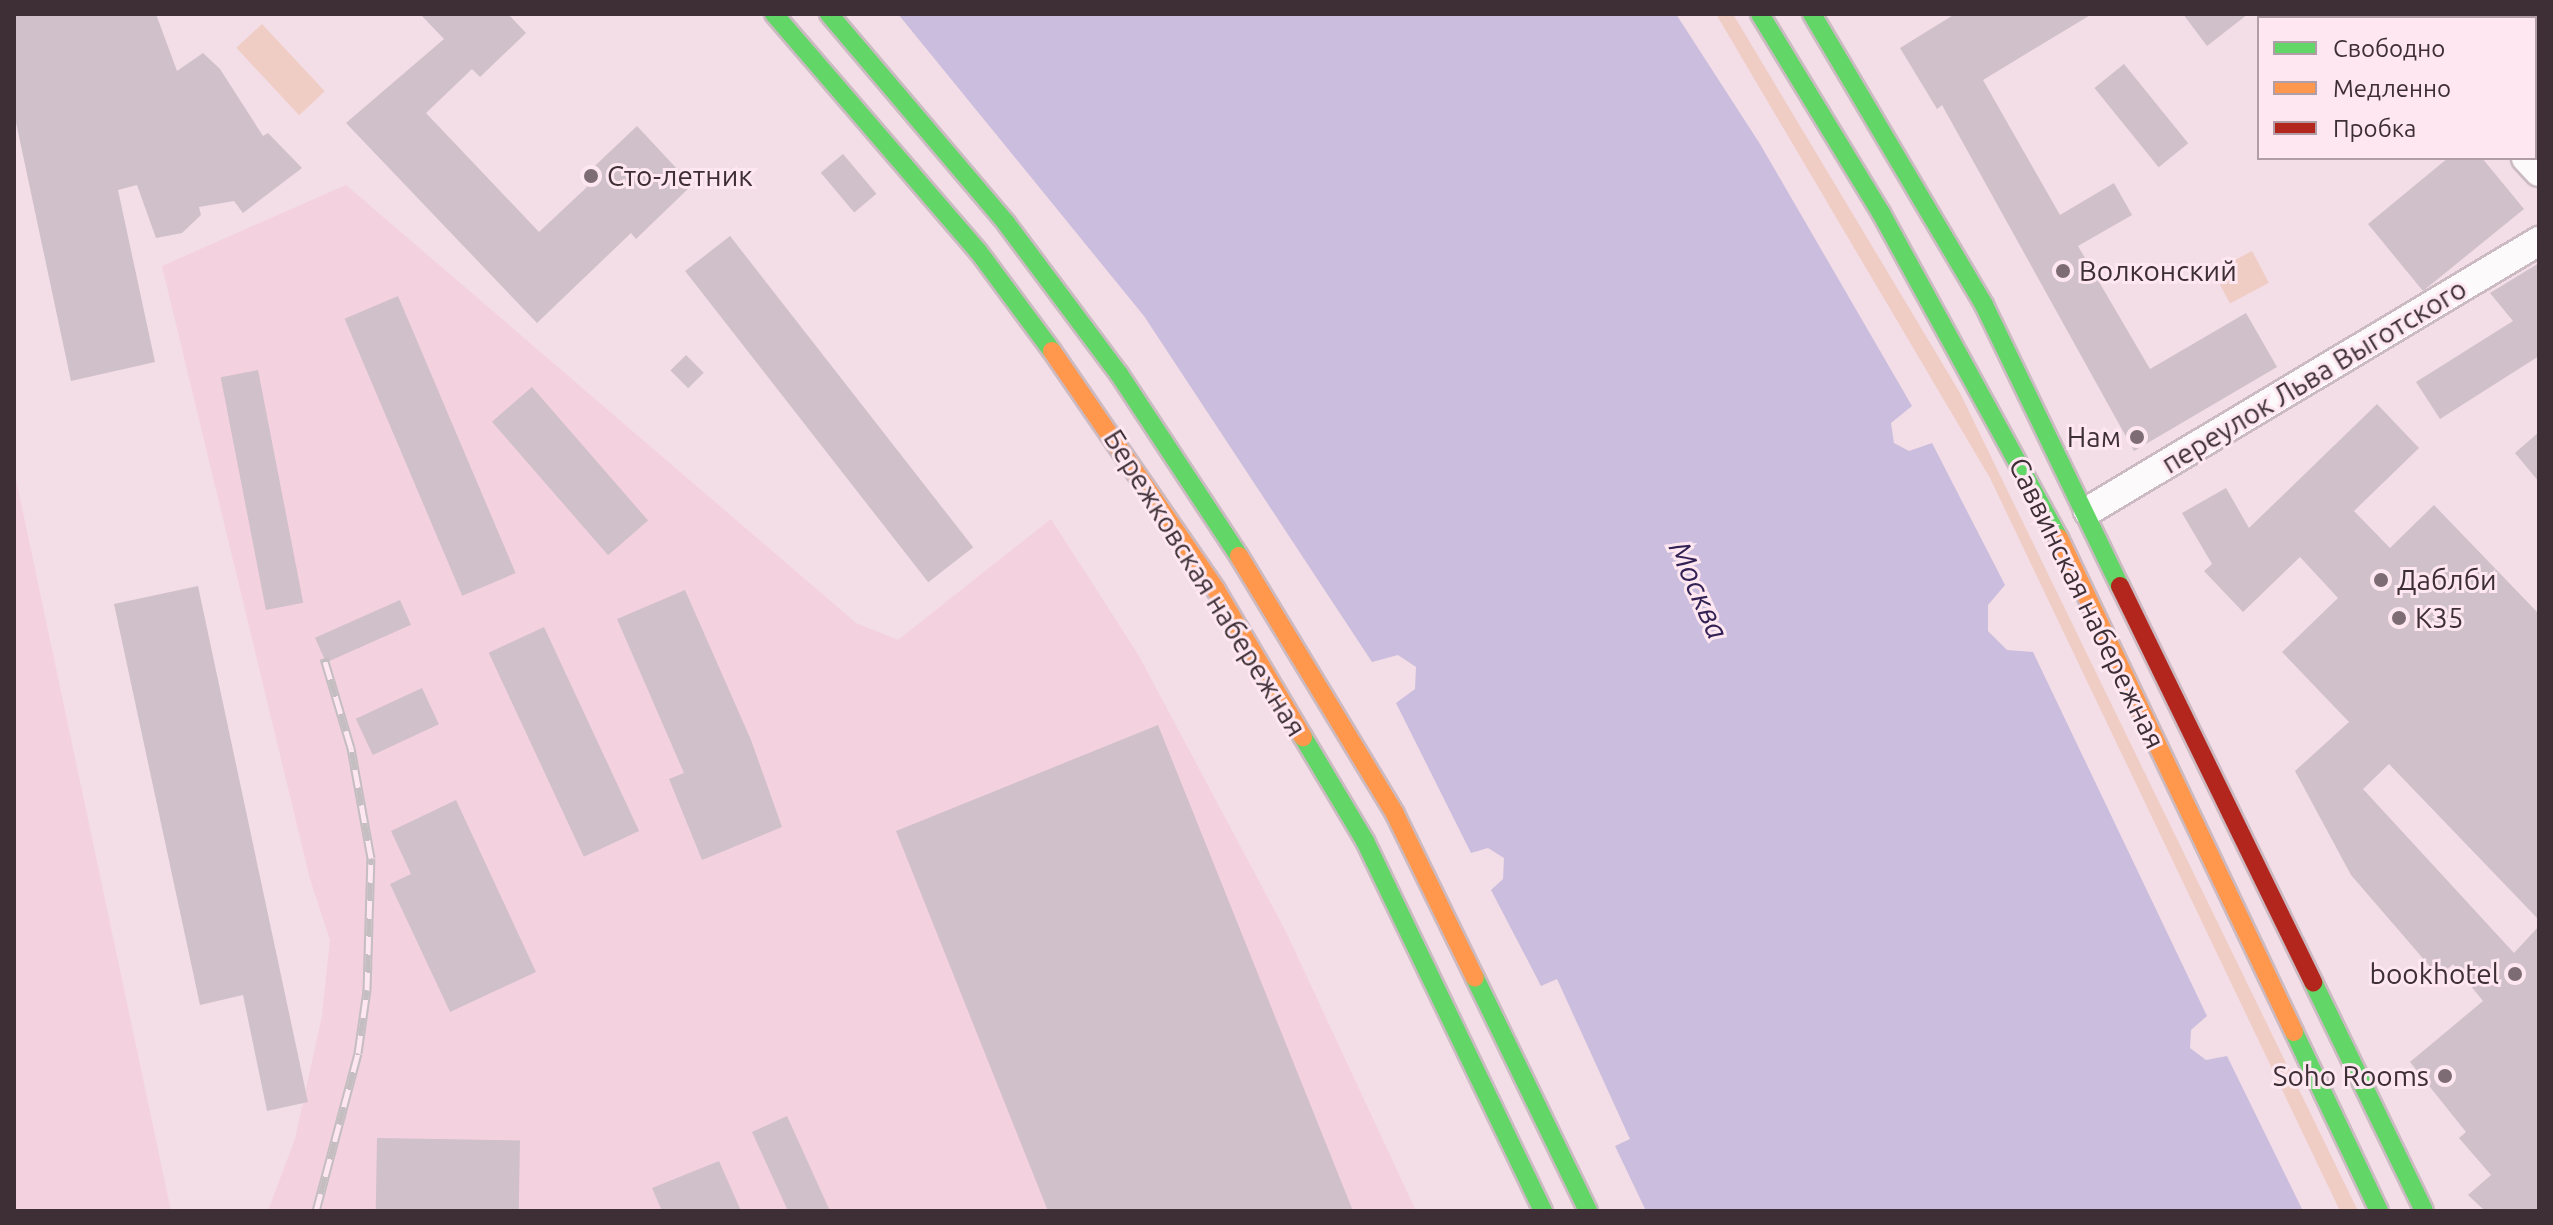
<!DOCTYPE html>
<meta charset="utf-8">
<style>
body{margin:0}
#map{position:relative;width:2553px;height:1225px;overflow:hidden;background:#f3dde6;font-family:Ubuntu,sans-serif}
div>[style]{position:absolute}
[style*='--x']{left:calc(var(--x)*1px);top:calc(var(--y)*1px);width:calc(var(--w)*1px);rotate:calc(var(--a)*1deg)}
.built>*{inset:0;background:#f4d1df}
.green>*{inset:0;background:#efcdc5;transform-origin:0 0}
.water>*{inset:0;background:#cbbddd}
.building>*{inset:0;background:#cfc0ca;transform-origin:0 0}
.roads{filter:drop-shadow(2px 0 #cbbac1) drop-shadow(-2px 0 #cbbac1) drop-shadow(0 2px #cbbac1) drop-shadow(0 -2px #cbbac1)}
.street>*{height:28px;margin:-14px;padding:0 14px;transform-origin:14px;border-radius:14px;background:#fdfafb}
.fast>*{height:18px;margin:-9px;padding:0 9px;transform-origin:9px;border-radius:9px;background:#63d668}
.slow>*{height:18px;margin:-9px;padding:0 9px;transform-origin:9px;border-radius:9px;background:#ff974d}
.jam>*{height:18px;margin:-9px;padding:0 9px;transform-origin:9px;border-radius:9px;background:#b3261e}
.rail>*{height:9px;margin-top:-4.5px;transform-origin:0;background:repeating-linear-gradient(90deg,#fee7f0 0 18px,#c4bec1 0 36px);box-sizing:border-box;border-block:2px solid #c4bec1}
.dots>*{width:22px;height:22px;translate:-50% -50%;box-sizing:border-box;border:4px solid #fee7f0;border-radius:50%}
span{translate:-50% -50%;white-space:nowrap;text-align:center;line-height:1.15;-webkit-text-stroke:6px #fee7f0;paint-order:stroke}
.poi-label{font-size:28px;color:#3d2f35}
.left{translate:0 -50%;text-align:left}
.right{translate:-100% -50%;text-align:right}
.street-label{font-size:28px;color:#3d2f35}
.water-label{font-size:30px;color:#322154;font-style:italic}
.frame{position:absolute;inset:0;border:16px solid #3d2f35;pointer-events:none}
.legend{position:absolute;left:2257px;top:16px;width:280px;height:144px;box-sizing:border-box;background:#fee7f0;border:2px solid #b19da5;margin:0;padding:10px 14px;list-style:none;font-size:24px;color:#3d2f35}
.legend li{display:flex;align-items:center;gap:16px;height:40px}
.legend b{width:40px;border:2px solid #b19da5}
</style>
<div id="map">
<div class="built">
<div style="clip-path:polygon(346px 185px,856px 623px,898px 640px,1051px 519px,1139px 656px,1286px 932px,1416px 1211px,268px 1211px,295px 1139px,322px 1016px,330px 940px,310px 879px,162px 266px)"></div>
<div style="clip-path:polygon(14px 470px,171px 1211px,14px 1211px)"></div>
</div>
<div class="green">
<div style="clip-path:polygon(1716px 14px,1733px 14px,1960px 393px,2358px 1211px,2340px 1211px,1990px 478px)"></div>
<div style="left:262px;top:24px;width:92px;height:35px;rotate:47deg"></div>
<div style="left:2252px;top:251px;width:36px;height:44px;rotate:62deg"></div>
</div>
<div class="water">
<div style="clip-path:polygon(898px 14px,1676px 14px,1760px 144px,1912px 406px,1891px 423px,1894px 443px,1909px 451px,1932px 443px,2005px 585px,1988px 605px,1988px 631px,2007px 650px,2033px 652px,2207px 1016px,2191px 1030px,2190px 1048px,2206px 1060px,2227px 1056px,2303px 1211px,1646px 1211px,1615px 1146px,1630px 1139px,1557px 979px,1541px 986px,1491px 890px,1503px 879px,1504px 858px,1488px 848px,1471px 853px,1396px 703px,1415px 689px,1416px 667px,1398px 655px,1372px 662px,1144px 316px)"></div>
</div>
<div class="building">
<div style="clip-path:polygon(14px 14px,156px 14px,177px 71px,203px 53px,220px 69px,263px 136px,268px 133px,302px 168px,243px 213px,234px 201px,199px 207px,201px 215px,182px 233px,156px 238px,137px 185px,118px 190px,155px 362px,71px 381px,14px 113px)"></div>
<div style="clip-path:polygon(420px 14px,508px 14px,526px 33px,480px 77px,472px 69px,426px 113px,539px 232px,587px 187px,580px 180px,637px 126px,692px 185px,636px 239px,631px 233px,537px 323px,346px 123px,444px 39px)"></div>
<div style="clip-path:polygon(1955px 14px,2092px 14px,1983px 80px,2060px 215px,2114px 183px,2132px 215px,2078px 246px,2150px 369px,2246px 313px,2277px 367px,2134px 451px,1942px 105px,1937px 109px,1900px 48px)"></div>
<div style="clip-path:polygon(2183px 14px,2248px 14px,2207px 46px)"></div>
<div style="left:2124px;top:64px;width:102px;height:38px;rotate:51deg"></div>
<div style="left:843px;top:154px;width:52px;height:29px;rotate:50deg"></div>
<div style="clip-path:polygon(2448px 158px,2482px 158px,2524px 209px,2423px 291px,2368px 224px)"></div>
<div style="left:730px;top:236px;width:395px;height:57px;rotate:52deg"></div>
<div style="clip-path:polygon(2539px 263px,2539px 356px,2440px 419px,2416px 382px,2513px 321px,2490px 293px)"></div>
<div style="left:398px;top:296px;width:301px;height:58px;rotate:67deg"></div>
<div style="left:686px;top:355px;width:25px;height:22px;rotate:45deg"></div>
<div style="left:258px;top:370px;width:237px;height:38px;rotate:79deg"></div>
<div style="left:532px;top:387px;width:177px;height:53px;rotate:49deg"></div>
<div style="clip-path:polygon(2377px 404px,2419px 448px,2354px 511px,2390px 548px,2434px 505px,2539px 614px,2539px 920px,2389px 764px,2363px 789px,2514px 953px,2539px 926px,2539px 1211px,2485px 1211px,2468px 1195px,2491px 1175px,2459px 1138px,2466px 1132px,2410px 1062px,2483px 1001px,2453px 964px,2439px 977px,2351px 875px,2295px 771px,2349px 722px,2282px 652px,2338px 598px,2300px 557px,2243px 612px,2204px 571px,2212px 564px,2182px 513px,2226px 488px,2249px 528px)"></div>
<div style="clip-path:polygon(2539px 432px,2539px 482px,2515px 453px)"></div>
<div style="clip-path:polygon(198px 586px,308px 1102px,267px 1111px,243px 995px,200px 1005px,114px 604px)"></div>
<div style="clip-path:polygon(685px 590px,751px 740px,782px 827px,702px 860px,669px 779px,684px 773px,617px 619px)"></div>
<div style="left:400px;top:600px;width:27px;height:93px;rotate:66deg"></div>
<div style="left:544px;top:627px;width:225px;height:61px;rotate:65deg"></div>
<div style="left:422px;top:688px;width:40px;height:73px;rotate:65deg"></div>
<div style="clip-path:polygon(1158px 725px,1353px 1211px,1048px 1211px,896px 831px)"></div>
<div style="clip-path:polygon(456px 800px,536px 972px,450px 1012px,390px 884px,411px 874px,391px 831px)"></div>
<div style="clip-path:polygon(787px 1116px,830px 1211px,788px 1211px,752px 1132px)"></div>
<div style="left:377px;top:1138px;width:143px;height:73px;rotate:1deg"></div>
<div style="clip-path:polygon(719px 1161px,741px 1211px,662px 1211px,652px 1188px)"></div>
</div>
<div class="roads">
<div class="street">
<div style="--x:2396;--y:14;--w:5;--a:53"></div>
<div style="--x:2526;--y:158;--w:19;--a:47"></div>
<div style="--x:2088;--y:511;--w:526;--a:-30.91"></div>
</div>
<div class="fast">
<div style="--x:774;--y:14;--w:313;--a:49.3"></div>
<div style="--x:978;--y:251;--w:124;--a:53.5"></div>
<div style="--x:829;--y:14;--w:274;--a:49.7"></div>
<div style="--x:1006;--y:223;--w:189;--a:53.2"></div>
<div style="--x:1119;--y:374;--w:218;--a:56.6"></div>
<div style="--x:1760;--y:14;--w:233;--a:58.7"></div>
<div style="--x:1881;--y:213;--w:371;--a:61.3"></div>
<div style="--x:1812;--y:14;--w:338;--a:59.4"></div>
<div style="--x:1984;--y:305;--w:312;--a:64.2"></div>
<div style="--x:1303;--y:737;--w:121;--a:59.2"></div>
<div style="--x:1365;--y:841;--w:411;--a:64.3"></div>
<div style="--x:1475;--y:978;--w:259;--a:64.1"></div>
<div style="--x:2313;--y:982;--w:254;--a:64.1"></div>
<div style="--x:2294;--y:1032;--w:198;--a:64.6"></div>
</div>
<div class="slow">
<div style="--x:1052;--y:351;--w:290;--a:55.5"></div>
<div style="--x:1216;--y:590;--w:171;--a:59.4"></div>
<div style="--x:2059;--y:538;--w:547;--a:64.56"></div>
<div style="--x:1239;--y:556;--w:301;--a:58.8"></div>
<div style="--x:1395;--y:814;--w:182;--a:64"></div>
</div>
<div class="jam">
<div style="--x:2120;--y:586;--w:441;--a:64"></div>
</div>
</div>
<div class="rail">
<div style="--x:316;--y:1211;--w:163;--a:-75.1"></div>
<div style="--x:358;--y:1053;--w:64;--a:-81.9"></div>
<div style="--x:367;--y:990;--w:132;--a:-88.3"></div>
<div style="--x:371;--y:858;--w:112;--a:-100.3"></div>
<div style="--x:351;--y:748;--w:94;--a:-106.7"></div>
</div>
<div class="dots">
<div style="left:591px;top:176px;background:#7d6c73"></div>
<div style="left:2063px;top:271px;background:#7d6c73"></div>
<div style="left:2137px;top:437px;background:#7d6c73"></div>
<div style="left:2381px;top:580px;background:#7d6c73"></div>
<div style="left:2399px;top:618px;background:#7d6c73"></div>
<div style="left:2515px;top:974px;background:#7d6c73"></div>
<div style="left:2445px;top:1076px;background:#7d6c73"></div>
</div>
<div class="poi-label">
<span class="left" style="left:607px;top:176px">Сто-летник</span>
<span class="left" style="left:2079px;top:271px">Волконский</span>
<span class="right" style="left:2121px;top:437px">Нам</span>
<span class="left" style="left:2397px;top:580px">Даблби</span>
<span class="left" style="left:2415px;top:618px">K35</span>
<span class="right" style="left:2499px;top:974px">bookhotel</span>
<span class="right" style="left:2429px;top:1076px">Soho Rooms</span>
</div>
<div class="street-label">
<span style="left:2314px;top:376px;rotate:-31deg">переулок Льва Выготского</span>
<span style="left:1205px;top:583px;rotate:58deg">Бережковская набережная</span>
<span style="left:2087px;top:603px;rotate:64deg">Саввинская набережная</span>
</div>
<div class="water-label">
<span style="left:1699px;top:590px;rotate:66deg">Москва</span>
</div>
<div class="frame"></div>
<ul class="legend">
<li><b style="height:10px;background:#63d668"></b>Свободно</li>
<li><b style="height:10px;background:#ff974d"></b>Медленно</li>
<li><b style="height:10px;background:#b3261e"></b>Пробка</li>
</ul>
</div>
